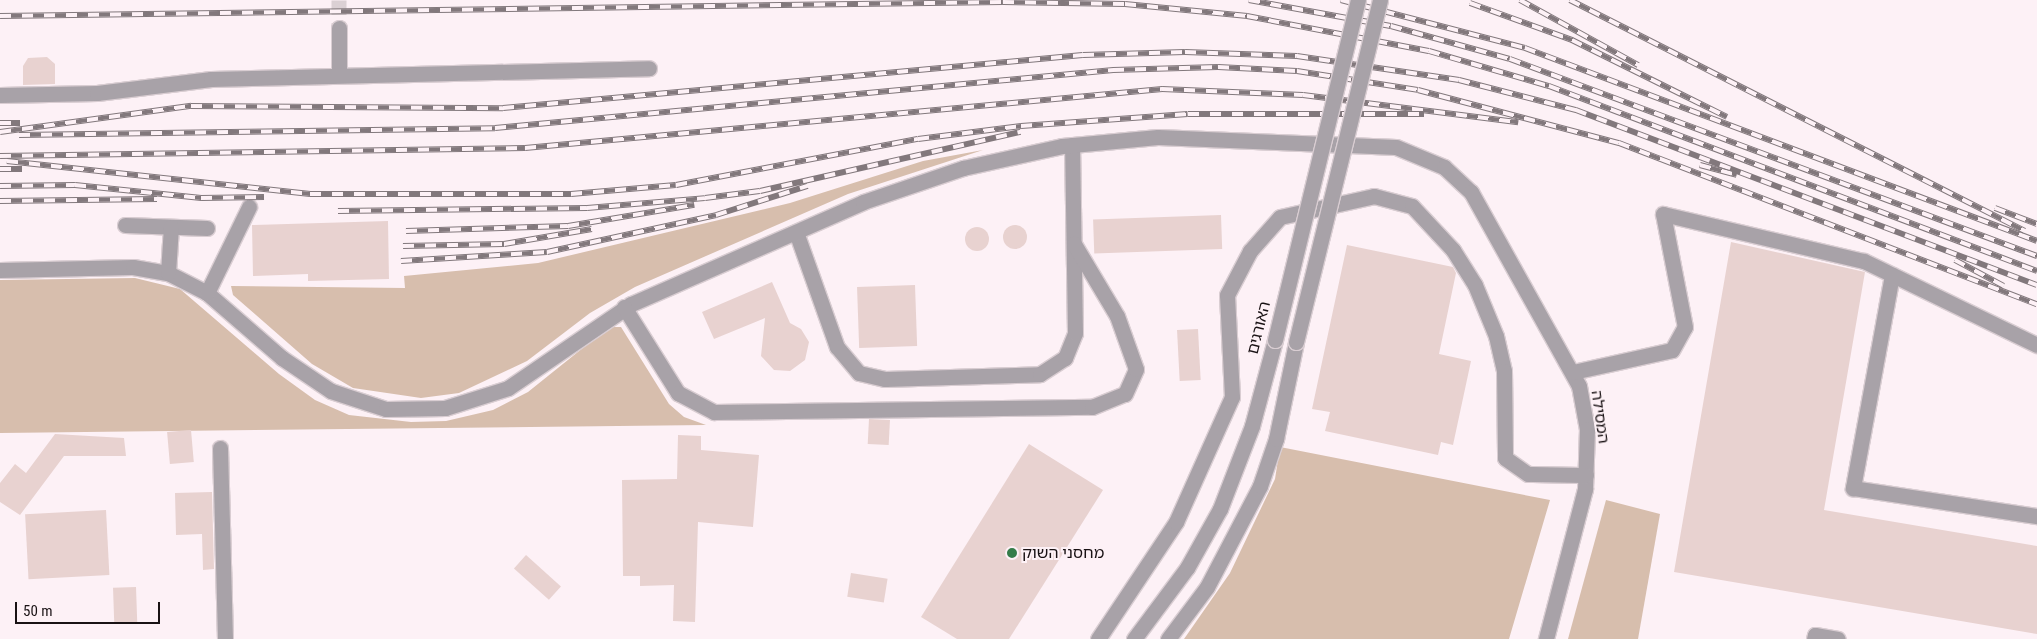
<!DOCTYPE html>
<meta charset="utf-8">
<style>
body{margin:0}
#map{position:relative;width:2037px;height:639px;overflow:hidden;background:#fdf1f6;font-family:"Roboto Condensed","Noto Sans Hebrew",sans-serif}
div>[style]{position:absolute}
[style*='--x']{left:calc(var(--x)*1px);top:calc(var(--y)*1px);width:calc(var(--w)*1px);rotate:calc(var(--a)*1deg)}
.green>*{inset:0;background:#d7bead}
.building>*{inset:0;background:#e8d2d0;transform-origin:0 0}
.round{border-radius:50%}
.minor-tunnel>*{height:15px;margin-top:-7.5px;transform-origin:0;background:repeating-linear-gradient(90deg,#dbd0d4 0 15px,transparent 0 23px)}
.roads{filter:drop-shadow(1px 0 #d9cdd2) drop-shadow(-1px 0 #d9cdd2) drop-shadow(0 1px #d9cdd2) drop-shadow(0 -1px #d9cdd2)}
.minor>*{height:15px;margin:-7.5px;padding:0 7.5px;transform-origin:7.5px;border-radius:7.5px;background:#a8a2a8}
.rail>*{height:5.5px;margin-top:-2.75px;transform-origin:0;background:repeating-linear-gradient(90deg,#fdf1f6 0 11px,#82787c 0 22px);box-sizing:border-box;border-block:1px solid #82787c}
.bridges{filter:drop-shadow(1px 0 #d9cdd2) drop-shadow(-1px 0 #d9cdd2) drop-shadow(0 1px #d9cdd2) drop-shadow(0 -1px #d9cdd2)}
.minor-bridge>*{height:15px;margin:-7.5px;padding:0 7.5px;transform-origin:7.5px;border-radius:7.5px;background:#a8a2a8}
.dots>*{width:14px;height:14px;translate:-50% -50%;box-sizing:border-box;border:2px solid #fdf1f6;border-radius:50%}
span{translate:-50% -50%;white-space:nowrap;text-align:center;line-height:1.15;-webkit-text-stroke:4px #fdf1f6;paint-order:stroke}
.street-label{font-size:16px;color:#191214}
.poi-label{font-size:16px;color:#191214}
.left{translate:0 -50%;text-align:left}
.scale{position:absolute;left:15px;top:602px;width:145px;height:22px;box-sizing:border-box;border:2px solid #191214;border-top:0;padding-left:6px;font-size:15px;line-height:18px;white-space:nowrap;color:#191214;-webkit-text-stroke:4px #fdf1f6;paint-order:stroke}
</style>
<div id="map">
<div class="green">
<div style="clip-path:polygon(983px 150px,848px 194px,635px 287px,590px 313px,527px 361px,459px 393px,421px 398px,353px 388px,312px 364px,233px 295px,231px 286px,405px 288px,404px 276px,538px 263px,790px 203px,923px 161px)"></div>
<div style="clip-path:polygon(135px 278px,180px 289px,279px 374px,315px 400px,349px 415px,411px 422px,446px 421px,493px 410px,528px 392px,609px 327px,621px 327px,669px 404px,684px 417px,706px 425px,0 433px,0 280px)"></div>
<div style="clip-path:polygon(1280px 447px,1550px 500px,1509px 639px,1184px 639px,1230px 573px,1275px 479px)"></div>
<div style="clip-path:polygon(1606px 500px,1660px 514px,1638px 639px,1568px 639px)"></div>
</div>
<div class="building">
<div style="clip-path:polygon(47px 57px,55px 64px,55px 84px,23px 85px,23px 66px,28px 58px)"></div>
<div style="left:1221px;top:215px;width:34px;height:128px;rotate:88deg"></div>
<div style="clip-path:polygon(388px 221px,389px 279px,308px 281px,308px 274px,253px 276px,252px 225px)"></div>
<div class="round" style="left:1003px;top:225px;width:24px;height:24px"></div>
<div class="round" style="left:965px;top:227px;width:24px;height:24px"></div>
<div style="clip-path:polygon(1731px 242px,1865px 272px,1824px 510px,2037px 546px,2037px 634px,1674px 572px)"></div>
<div style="clip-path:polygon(1347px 245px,1453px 267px,1456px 273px,1439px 354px,1471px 361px,1453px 445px,1441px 442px,1438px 455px,1325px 431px,1330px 412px,1312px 409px)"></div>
<div style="clip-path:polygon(772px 282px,790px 323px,801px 329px,809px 342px,805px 360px,790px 371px,774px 370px,761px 356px,765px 318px,714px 339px,702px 312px)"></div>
<div style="left:915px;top:285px;width:61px;height:58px;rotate:88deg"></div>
<div style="left:1198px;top:329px;width:51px;height:21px;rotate:87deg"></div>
<div style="left:869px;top:419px;width:21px;height:25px;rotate:3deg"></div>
<div style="left:191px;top:430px;width:32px;height:24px;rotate:85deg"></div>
<div style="clip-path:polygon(55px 434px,124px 438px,126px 456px,64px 456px,20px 515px,0 502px,0 483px,15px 464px,26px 473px)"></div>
<div style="clip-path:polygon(678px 435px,701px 436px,701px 450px,759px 455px,753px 527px,698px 522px,695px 622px,673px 621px,674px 585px,640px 586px,640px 576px,623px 576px,622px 480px,677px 479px)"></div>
<div style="clip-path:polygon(1029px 444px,1103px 490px,1009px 639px,957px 639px,921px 617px)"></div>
<div style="clip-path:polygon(212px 492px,214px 569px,203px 570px,202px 534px,176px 535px,175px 493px)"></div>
<div style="left:106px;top:510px;width:65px;height:81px;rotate:87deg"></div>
<div style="left:526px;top:555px;width:47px;height:18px;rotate:42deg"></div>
<div style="left:851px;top:573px;width:37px;height:24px;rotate:9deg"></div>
<div style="left:136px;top:587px;width:36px;height:23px;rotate:88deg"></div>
</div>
<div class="minor-tunnel">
<div style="--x:339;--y:0;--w:28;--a:90"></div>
</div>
<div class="roads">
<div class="minor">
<div style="--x:339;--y:28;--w:47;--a:90"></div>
<div style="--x:0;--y:95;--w:97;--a:-1.2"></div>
<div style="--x:97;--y:93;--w:115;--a:-7"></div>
<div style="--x:211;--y:79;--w:438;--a:-1.4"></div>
<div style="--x:125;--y:225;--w:82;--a:2.1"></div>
<div style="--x:796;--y:232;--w:122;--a:70.4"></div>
<div style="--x:837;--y:347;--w:34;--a:50"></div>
<div style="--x:859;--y:373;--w:27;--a:13"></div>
<div style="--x:885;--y:379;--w:155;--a:-1.8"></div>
<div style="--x:1040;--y:374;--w:30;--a:-33"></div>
<div style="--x:1065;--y:358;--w:27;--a:-68"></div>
<div style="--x:1075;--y:333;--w:188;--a:-90.9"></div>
<div style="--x:0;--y:270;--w:133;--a:-1.3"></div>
<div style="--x:133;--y:267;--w:36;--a:10"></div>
<div style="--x:168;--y:273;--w:44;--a:27.1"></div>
<div style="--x:207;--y:293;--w:99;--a:40.9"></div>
<div style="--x:282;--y:358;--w:59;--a:34"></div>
<div style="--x:331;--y:391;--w:58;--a:18.1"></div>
<div style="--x:386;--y:409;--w:59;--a:-1"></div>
<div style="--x:445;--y:408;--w:66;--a:-17.6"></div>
<div style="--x:508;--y:388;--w:149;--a:-34.3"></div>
<div style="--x:631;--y:304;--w:253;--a:-23.7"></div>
<div style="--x:863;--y:202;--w:106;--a:-18.8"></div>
<div style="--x:963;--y:168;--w:101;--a:-12.5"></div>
<div style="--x:1062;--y:146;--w:96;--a:-5.4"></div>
<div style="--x:1158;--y:137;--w:238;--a:2.4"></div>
<div style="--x:1396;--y:147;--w:52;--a:22.6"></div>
<div style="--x:1444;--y:167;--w:37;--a:43"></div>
<div style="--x:1471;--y:192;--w:222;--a:60.9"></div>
<div style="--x:1579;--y:386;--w:44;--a:79.5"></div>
<div style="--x:1587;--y:429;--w:60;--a:91.9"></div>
<div style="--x:1585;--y:489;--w:155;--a:104.6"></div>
<div style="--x:168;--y:273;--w:46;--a:-86.3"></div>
<div style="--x:1892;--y:275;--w:217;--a:100.4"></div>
<div style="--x:1853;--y:488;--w:186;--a:8.7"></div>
<div style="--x:207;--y:293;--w:96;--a:-64"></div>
<div style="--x:624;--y:307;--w:102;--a:57.9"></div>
<div style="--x:678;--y:393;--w:41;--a:27.8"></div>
<div style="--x:714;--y:412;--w:378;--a:-0.8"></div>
<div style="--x:1092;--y:407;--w:35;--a:-22"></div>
<div style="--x:1125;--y:394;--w:27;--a:-66"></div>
<div style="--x:1136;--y:369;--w:56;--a:-109.7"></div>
<div style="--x:1117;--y:316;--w:84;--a:-120.8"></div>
<div style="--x:1573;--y:372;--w:101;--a:-12.5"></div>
<div style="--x:1672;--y:350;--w:26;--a:-61"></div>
<div style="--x:1685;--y:327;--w:115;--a:-101"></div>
<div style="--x:1663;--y:214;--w:206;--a:13.2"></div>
<div style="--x:1864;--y:261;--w:192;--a:25.9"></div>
<div style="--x:220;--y:448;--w:191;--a:88.5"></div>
<div style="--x:1098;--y:639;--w:141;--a:-56.3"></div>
<div style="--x:1176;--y:522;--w:137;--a:-65.9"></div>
<div style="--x:1232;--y:397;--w:102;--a:-92.8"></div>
<div style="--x:1227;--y:295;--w:50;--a:-62.4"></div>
<div style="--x:1250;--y:251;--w:45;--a:-48.6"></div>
<div style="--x:1280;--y:217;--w:96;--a:-12.6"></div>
<div style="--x:1374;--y:196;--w:39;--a:15"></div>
<div style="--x:1412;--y:206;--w:60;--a:47"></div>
<div style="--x:1453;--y:250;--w:41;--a:57.8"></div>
<div style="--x:1475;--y:285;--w:55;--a:67.6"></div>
<div style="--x:1496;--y:336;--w:36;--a:77"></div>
<div style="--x:1504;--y:371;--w:87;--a:89.3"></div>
<div style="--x:1505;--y:458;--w:28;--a:35"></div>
<div style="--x:1528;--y:474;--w:58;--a:1"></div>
<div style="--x:1134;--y:639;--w:89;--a:-53.3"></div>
<div style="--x:1187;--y:568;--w:68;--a:-60.8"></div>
<div style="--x:1220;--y:509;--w:89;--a:-68.9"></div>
<div style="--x:1252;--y:426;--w:89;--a:-75"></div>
<div style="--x:1168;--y:639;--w:65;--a:-53.1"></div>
<div style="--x:1207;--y:587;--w:114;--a:-62.3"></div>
<div style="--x:1260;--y:486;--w:50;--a:-71.2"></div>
<div style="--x:1276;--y:439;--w:99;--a:-78.3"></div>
<div style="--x:1814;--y:639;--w:4;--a:-76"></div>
<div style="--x:1815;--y:635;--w:23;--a:10"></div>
</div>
</div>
<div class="rail">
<div style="--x:1249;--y:0;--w:144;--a:10.4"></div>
<div style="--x:1391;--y:26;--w:123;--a:15.5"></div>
<div style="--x:1510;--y:59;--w:563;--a:20.5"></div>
<div style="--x:1341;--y:0;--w:190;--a:14.6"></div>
<div style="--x:1525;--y:48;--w:547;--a:20.65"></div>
<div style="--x:1520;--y:0;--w:135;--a:28.8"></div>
<div style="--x:1570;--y:0;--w:510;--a:26.92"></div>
<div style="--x:1470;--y:3;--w:109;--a:19.9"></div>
<div style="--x:1572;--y:40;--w:173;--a:26.4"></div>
<div style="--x:0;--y:16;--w:1003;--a:-0.8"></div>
<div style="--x:1003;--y:2;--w:122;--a:0.9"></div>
<div style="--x:1125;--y:4;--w:123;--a:5.6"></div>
<div style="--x:1247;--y:16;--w:185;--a:10.9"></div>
<div style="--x:1429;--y:51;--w:125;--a:16.3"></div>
<div style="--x:1549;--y:86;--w:522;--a:20.76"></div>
<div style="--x:0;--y:123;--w:20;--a:0"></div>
<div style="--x:0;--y:132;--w:193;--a:-7.8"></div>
<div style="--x:191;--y:106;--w:312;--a:0.4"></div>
<div style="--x:503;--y:108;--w:582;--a:-5.22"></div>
<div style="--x:1083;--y:55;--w:102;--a:-1.7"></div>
<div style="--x:1185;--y:52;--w:112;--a:2"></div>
<div style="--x:1297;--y:56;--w:164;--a:8.4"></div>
<div style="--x:1459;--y:80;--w:121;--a:14.4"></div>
<div style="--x:1576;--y:110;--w:493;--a:20.8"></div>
<div style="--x:19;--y:135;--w:476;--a:-0.8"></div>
<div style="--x:495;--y:128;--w:621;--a:-5.36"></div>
<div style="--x:1113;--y:70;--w:105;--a:-1.6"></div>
<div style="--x:1218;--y:67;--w:79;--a:2.9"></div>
<div style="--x:1297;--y:71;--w:122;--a:8.9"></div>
<div style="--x:1418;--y:90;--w:208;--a:14.8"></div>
<div style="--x:1619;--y:143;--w:448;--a:21.1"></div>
<div style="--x:0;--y:156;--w:525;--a:-0.87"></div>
<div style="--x:525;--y:148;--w:640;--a:-5.29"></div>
<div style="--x:1162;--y:89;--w:141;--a:2.4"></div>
<div style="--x:1303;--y:95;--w:217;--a:7.2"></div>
<div style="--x:7;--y:161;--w:305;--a:6.2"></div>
<div style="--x:310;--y:194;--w:261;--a:0"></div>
<div style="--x:571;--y:194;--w:105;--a:-4.9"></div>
<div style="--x:676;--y:185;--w:246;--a:-10.8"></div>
<div style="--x:918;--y:139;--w:104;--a:-7.2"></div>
<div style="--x:1021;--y:126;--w:167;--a:-4.1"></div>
<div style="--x:1188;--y:114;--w:236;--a:0"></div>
<div style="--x:1700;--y:165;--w:38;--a:15"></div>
<div style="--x:0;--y:169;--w:22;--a:0"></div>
<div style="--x:0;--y:186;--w:75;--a:-0.8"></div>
<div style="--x:75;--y:185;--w:127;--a:5.9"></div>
<div style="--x:201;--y:198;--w:63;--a:-0.9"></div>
<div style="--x:0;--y:201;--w:157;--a:-0.7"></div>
<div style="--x:1995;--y:208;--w:45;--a:20.9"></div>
<div style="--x:338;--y:211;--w:249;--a:-0.7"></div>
<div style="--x:587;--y:208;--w:118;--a:-4.8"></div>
<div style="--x:705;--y:198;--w:55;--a:-7.3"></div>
<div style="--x:760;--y:191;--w:267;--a:-12.8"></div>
<div style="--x:406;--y:231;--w:162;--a:-1.8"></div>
<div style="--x:568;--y:226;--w:128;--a:-9.5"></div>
<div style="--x:403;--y:246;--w:101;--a:-1.1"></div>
<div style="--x:504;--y:244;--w:89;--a:-9.7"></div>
<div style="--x:1955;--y:260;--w:55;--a:28"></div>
<div style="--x:401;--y:261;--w:146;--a:-3.5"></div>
<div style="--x:547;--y:252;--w:173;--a:-12.3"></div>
<div style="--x:716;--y:215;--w:96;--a:-17.7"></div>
</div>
<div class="bridges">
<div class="minor-bridge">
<div style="--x:1275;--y:340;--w:350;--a:-76.3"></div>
<div style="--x:1296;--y:342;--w:352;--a:-76.2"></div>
</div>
</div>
<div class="dots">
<div style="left:1012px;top:553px;background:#347c49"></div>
</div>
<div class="street-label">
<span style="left:1259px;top:328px;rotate:-76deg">האורגים</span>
<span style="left:1600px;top:417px;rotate:82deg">המסילה</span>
</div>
<div class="poi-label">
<span class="left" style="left:1022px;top:553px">מחסני השוק</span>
</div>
<div class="scale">50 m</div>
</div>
